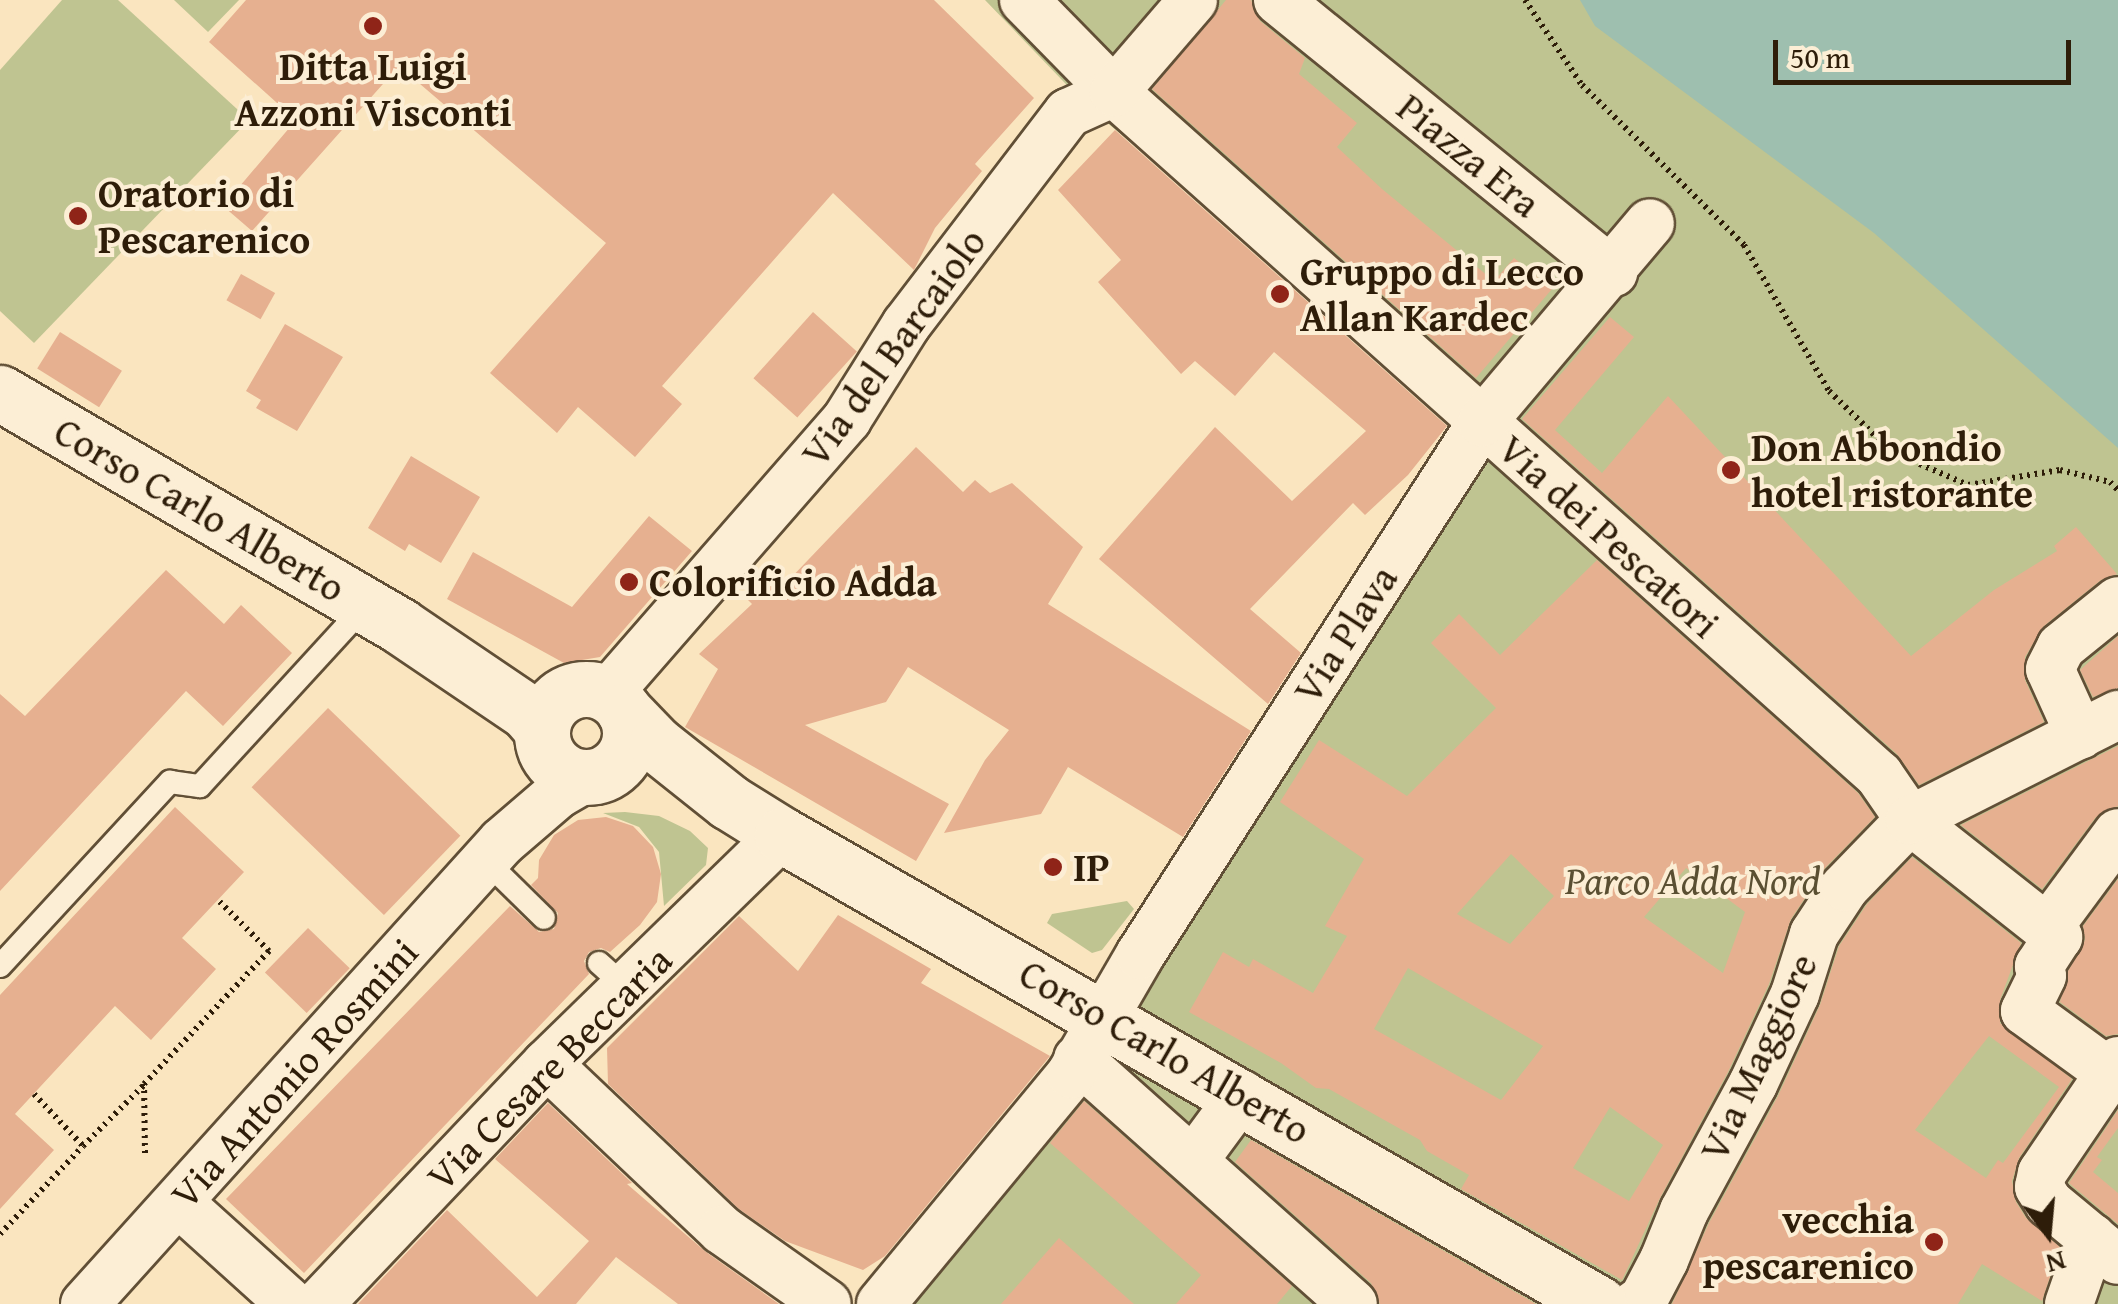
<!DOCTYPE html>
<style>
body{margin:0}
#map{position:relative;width:2118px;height:1304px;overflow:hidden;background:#fae5bf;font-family:"Gentium Book Plus",serif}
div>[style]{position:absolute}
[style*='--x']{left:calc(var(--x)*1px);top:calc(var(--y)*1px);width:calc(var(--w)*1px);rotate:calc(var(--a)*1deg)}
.green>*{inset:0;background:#bfc491}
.water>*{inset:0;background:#9ebfaf}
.building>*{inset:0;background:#e6b090;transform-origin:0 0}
.path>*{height:6px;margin-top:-3px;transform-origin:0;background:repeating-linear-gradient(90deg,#2e1d09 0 2.5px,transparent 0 7.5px)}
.roads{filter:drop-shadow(2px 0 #614f36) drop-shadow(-2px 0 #614f36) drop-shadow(0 2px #614f36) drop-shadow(0 -2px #614f36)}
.lane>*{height:22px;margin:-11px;padding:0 11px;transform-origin:11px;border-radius:11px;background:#fceed5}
.street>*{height:48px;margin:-24px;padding:0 24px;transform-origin:24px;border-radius:24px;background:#fceed5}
.secondary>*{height:55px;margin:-27.5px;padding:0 27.5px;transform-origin:27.5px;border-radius:27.5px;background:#fceed5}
.secondary>.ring{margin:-27.5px;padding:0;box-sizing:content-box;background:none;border:55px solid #fceed5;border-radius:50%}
.dots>*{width:28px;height:28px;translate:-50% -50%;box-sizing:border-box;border:5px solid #fceed5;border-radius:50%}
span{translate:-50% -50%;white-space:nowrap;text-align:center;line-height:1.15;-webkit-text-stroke:8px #fceed5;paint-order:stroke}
.poi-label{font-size:40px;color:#2e1d09;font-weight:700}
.left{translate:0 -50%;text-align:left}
.right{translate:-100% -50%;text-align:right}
.street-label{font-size:40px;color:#2e1d09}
.park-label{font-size:40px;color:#5a4f32;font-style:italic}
.north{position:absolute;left:1998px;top:1184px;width:100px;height:100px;-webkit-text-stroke:8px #fceed5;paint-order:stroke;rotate:164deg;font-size:28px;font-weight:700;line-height:40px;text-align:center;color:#2e1d09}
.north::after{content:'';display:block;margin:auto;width:35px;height:45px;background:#2e1d09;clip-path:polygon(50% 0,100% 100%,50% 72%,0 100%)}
.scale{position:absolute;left:1773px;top:40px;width:298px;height:45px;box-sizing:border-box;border:5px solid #2e1d09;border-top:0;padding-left:12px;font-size:30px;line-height:35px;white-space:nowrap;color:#2e1d09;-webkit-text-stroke:8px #fceed5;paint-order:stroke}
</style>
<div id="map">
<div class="green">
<div style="clip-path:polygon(62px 0,118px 0,249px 120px,34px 343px,0 311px,0 70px)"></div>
<div style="clip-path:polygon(174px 0,239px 0,208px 32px)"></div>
<div style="clip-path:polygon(985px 0,2118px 0,2118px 1304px,862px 1304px,1151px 957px,1472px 424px,1088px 107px)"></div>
<div style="clip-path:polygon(625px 812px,659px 816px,690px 831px,708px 848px,706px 865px,664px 906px,659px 852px,639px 827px,603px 813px)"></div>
<div style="clip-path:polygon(1127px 901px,1134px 909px,1102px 950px,1092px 953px,1047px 923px,1052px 914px)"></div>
</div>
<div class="water">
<div style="clip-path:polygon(1580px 0,2118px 0,2118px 448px,1874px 233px,1595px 26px)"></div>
</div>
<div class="building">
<div style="clip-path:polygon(246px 0,934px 0,1034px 98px,975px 164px,982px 171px,935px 228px,914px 270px,833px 193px,662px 386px,682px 404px,635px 457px,578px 407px,557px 433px,490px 373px,606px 243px,399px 66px,252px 231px,223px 206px,296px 120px,209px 42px)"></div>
<div style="clip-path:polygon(1226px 0,1251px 0,1260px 21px,1305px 58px,1299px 74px,1357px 123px,1337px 147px,1382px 189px,1494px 281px,1514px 258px,1552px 289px,1476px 378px,1152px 89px)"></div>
<div style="clip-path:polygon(1115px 130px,1447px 426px,1408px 475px,1365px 515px,1353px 503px,1250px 609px,1301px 653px,1268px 704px,1099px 559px,1215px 427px,1292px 501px,1366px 431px,1274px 352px,1235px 396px,1195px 361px,1181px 374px,1098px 282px,1121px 260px,1058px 190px)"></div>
<div style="left:241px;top:274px;width:39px;height:30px;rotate:29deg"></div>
<div style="left:813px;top:312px;width:59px;height:89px;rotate:42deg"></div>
<div style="clip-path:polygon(1610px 317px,1634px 337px,1555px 430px,1602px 473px,1668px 396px,1911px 656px,1994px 590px,2057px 551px,2054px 546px,2076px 527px,2117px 574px,2101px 580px,2044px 626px,2025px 657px,2025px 680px,2044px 722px,1919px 785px,1897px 754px,1522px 419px)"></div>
<div style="clip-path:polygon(285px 324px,343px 357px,297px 431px,256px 408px,261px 400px,246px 391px)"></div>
<div style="left:60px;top:332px;width:73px;height:43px;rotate:32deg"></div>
<div style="clip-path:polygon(916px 447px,963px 492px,975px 480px,990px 493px,1012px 483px,1083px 547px,1048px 604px,1251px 731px,1183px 837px,1068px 767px,1041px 814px,944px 833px,985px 760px,1009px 730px,908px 667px,886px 702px,805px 725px,949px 804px,916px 861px,685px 727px,718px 669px,699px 654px,752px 604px,748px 600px,777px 571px,787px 582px)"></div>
<div style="clip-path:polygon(411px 456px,480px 497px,441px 563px,409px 544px,405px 551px,368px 528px)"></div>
<div style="clip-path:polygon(649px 516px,692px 551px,600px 657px,564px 663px,447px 599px,473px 552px,572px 607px)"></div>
<div style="clip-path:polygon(evenodd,1597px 560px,1858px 793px,1875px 817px,1825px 868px,1791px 919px,1769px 984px,1728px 1072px,1660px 1198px,1622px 1280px,1461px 1189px,1469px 1175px,1427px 1151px,1420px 1140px,1329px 1089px,1316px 1088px,1281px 1063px,1189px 1012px,1223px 952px,1249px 967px,1253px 959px,1313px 993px,1347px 936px,1325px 926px,1364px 859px,1280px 802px,1319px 740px,1407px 796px,1496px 708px,1431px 643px,1459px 614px,1500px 655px,1597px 560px,1511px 854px,1554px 896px,1510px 944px,1457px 914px,1511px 854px,1597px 560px,1686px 868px,1745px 912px,1723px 973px,1644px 917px,1686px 868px,1597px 560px,1408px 968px,1543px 1046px,1501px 1100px,1374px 1029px,1408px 968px,1597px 560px,1610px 1107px,1663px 1145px,1629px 1201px,1573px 1168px,1610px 1107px)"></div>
<div style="clip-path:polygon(166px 570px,224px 624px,241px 605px,292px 653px,223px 726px,186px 691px,0 891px,0 694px,25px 716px)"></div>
<div style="clip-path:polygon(2118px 636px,2118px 688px,2093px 697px,2080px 670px)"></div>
<div style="left:328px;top:708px;width:184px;height:110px;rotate:44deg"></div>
<div style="clip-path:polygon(2118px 746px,2118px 806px,2096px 817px,2042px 889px,1961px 825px)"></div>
<div style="clip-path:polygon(175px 807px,244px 872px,182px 938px,216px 969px,151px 1040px,115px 1006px,15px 1114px,54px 1150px,0 1209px,0 995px)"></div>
<div style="clip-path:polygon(606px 817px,633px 826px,653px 847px,661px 874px,657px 902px,640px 925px,610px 952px,601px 948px,589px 952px,584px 961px,589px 974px,304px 1273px,226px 1199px,510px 906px,539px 932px,554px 929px,558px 913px,531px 885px,538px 878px,539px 860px,554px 835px,578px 820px)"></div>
<div style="clip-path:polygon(evenodd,1912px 857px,2021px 943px,2000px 1000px,2000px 1023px,2072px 1079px,2019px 1158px,2012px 1181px,2016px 1202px,2026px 1218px,2060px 1247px,2042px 1301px,1982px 1264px,1958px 1304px,1672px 1304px,1709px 1223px,1778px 1096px,1820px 1005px,1839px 946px,1867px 904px,1912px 857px,1989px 1036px,2059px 1087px,2003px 1163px,1998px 1160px,1986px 1178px,1915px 1130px,1989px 1036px)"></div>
<div style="clip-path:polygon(2118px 879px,2118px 1034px,2106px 1036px,2060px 1002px,2068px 971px,2085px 940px,2083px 926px)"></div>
<div style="clip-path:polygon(838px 915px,931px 969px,921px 983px,1050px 1056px,885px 1256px,863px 1270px,785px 1241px,739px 1209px,608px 1084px,607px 1048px,739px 916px,798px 971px)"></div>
<div style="left:308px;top:928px;width:58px;height:62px;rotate:44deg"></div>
<div style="clip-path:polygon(1084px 1101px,1292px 1286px,1277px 1304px,1176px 1304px,1201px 1275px,1050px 1143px)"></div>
<div style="clip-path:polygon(548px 1103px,632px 1183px,627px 1184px,706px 1252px,779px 1304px,678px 1304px,616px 1257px,576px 1304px,358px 1304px,447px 1210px,537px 1297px,589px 1241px,495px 1159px)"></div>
<div style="clip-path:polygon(2118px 1110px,2118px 1128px,2097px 1157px,2102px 1160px,2093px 1172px,2118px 1193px,2118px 1224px,2069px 1183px)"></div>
<div style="clip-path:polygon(1251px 1140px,1536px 1304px,1380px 1304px,1371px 1283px,1235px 1162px)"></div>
<div style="clip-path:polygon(1059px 1238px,1134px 1304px,1001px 1304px)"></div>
</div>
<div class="path">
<div style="--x:1525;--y:0;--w:102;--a:56.2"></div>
<div style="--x:1582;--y:85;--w:228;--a:44.6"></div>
<div style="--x:1744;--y:245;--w:169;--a:59.8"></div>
<div style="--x:1829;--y:391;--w:88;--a:44.1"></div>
<div style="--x:1892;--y:452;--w:83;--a:23.5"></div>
<div style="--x:1968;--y:485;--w:93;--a:-9.3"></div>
<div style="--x:2060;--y:470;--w:51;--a:13.5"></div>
<div style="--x:2110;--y:482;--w:11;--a:45"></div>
<div style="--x:34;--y:1094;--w:71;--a:46.7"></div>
<div style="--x:83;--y:1146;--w:86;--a:-45"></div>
<div style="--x:145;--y:1153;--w:69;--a:-90.8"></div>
<div style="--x:144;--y:1084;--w:183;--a:-46.8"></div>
<div style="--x:269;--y:951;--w:72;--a:-135"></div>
<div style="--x:0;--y:1234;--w:121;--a:-46.7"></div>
</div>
<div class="roads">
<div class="lane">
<div style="--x:486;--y:861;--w:81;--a:44.5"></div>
<div style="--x:599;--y:963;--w:36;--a:42"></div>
<div style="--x:0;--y:966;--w:251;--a:-47.3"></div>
<div style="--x:170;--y:782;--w:30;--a:8"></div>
<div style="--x:200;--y:786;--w:244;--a:-47.5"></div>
</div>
<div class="street">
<div style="--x:1024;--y:0;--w:129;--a:45.6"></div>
<div style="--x:1114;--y:92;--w:1026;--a:41.76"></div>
<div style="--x:1879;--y:775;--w:55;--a:55.4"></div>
<div style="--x:1910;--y:820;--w:189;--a:38.3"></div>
<div style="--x:2058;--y:937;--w:35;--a:123"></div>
<div style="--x:2039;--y:966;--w:10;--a:73"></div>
<div style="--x:2042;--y:976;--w:39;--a:116"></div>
<div style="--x:2025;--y:1011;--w:105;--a:36.1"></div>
<div style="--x:1278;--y:0;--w:432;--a:39.1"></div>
<div style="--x:624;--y:711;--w:28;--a:-107"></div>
<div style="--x:616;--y:684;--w:352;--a:-48.9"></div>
<div style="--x:847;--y:419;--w:111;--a:-57.9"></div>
<div style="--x:906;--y:325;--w:267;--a:-52.6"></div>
<div style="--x:1068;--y:113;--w:51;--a:-24.5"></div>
<div style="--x:1114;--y:92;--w:121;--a:-49.3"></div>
<div style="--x:2080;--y:735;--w:72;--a:-114.4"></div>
<div style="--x:2050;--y:669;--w:25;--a:-63"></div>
<div style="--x:2061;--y:647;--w:73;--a:-38.9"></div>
<div style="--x:2047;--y:929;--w:119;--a:-53.5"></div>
<div style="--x:1078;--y:1059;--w:368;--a:41.7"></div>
<div style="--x:2118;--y:1061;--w:135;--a:124.2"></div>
<div style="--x:2042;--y:1173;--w:14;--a:102"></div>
<div style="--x:2039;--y:1187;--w:19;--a:58"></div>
<div style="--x:2049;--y:1203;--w:89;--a:39.6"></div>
<div style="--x:547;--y:1064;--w:241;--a:43.5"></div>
<div style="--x:722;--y:1230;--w:128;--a:35.2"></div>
<div style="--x:1194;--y:1160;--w:81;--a:-53.6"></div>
<div style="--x:178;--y:1202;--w:152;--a:42.1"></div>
<div style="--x:85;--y:1304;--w:622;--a:-47.93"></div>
<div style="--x:502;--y:842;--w:74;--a:-40.6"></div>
<div style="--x:558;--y:794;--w:34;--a:-30"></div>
<div style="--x:319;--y:1304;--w:331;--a:-46.5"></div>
<div style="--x:547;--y:1064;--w:328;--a:-44.3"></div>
<div style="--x:881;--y:1304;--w:298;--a:-50.4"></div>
<div style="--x:1071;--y:1074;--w:138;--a:-59.9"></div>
<div style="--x:1140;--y:955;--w:633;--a:-57.31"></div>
<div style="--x:1482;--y:422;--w:260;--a:-49.8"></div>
<div style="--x:1636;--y:1304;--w:8;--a:-30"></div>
<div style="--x:1643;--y:1300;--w:45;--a:-62.3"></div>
<div style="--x:1664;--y:1260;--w:53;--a:-67.8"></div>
<div style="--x:1684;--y:1211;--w:145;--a:-61.5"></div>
<div style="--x:1753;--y:1084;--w:99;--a:-65"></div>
<div style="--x:1795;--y:994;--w:63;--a:-72.4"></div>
<div style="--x:1814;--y:934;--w:56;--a:-56.6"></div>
<div style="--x:1845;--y:887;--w:93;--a:-45.9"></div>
<div style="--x:1910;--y:820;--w:233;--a:-26.8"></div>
<div style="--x:2069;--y:1304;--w:70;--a:-70.8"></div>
</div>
<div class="secondary">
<div style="--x:0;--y:393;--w:463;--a:30.2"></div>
<div style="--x:400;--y:626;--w:153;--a:34.1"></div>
<div style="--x:527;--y:712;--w:23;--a:49"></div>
<div class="ring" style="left:542px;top:689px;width:33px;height:33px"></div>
<div style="--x:624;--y:711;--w:46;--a:45.9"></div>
<div style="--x:656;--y:744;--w:93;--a:38.5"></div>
<div style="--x:729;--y:802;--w:62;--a:31.9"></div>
<div style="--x:782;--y:835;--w:942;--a:29.86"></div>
</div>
</div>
<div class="dots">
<div style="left:373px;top:26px;background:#8f2418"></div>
<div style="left:78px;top:216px;background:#8f2418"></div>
<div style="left:1280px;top:294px;background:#8f2418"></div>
<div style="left:1731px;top:470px;background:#8f2418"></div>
<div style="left:629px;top:582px;background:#8f2418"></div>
<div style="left:1053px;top:867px;background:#8f2418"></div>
<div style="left:1934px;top:1242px;background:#8f2418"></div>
</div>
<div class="poi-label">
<span style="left:373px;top:89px">Ditta Luigi<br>Azzoni Visconti</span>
<span class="left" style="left:98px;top:216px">Oratorio di<br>Pescarenico</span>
<span class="left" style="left:1300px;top:294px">Gruppo di Lecco<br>Allan Kardec</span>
<span class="left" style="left:1751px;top:470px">Don Abbondio<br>hotel ristorante</span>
<span class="left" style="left:649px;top:582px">Colorificio Adda</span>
<span class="left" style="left:1073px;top:867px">IP</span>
<span class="right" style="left:1914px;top:1242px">vecchia<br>pescarenico</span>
</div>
<div class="street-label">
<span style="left:1469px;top:155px;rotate:39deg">Piazza Era</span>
<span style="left:893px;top:347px;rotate:-54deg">Via del Barcaiolo</span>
<span style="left:200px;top:509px;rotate:30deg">Corso Carlo Alberto</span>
<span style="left:1609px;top:536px;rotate:42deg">Via dei Pescatori</span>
<span style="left:1345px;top:634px;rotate:-57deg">Via Plava</span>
<span style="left:1165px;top:1051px;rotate:30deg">Corso Carlo Alberto</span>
<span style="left:1758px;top:1057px;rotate:-65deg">Via Maggiore</span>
<span style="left:549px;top:1068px;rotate:-45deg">Via Cesare Beccaria</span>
<span style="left:294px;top:1073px;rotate:-48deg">Via Antonio Rosmini</span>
</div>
<div class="park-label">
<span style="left:1693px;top:880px">Parco Adda Nord</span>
</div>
<div class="north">N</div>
<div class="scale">50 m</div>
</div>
